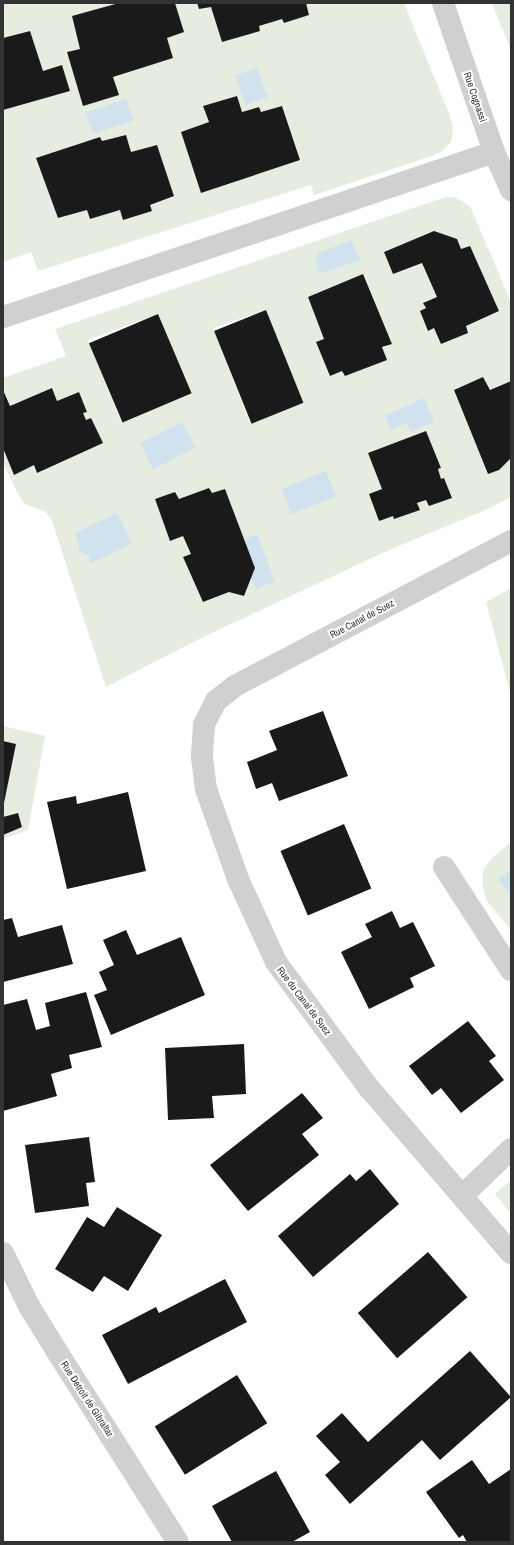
<!DOCTYPE html>
<style>
body{margin:0}
#map{position:relative;width:514px;height:1545px;overflow:hidden;background:#fff;font-family:"Archivo Narrow",sans-serif}
div>[style]{position:absolute}
[style*='--x']{left:calc(var(--x)*1px);top:calc(var(--y)*1px);width:calc(var(--w)*1px);rotate:calc(var(--a)*1deg)}
.green>*{inset:0;background:#e6ecdf}
.water>*{inset:0;background:#cfe2ee;transform-origin:0 0}
.building>*{inset:0;background:#1a1a1a;transform-origin:0 0}
.street>*{height:22px;margin:-11px;padding:0 11px;transform-origin:11px;border-radius:11px;background:#d0d0d0}
span{translate:-50% -50%;white-space:nowrap;text-align:center;line-height:1.15;-webkit-text-stroke:4px #fff;paint-order:stroke}
.street-label{font-size:10px;color:#333}
.frame{position:absolute;inset:0;border:4px solid #333;pointer-events:none}
</style>
<div id="map">
<div class="green">
<div style="clip-path:polygon(evenodd,3px 3px,119px 3px,72px 17px,80px 49px,67px 52px,83px 106px,118px 95px,113px 77px,173px 58px,167px 38px,183px 32px,175px 3px,197px 3px,199px 9px,211px 7px,222px 42px,260px 31px,259px 26px,282px 19px,285px 23px,309px 15px,306px 4px,309px 3px,404px 3px,451px 119px,453px 131px,451px 142px,442px 151px,434px 155px,314px 195px,311px 185px,38px 271px,31px 252px,3px 262px,3px 110px,70px 91px,62px 65px,43px 71px,30px 31px,3px 38px,3px 3px,236px 96px,242px 112px,259px 107px,261px 112px,282px 106px,300px 160px,202px 193px,181px 132px,209px 122px,203px 106px,236px 96px,3px 3px,126px 135px,131px 152px,157px 145px,174px 196px,150px 205px,152px 211px,120px 210px,90px 219px,87px 210px,58px 218px,36px 158px,100px 137px,102px 141px,126px 135px)"></div>
<div style="clip-path:polygon(492px 3px,511px 3px,511px 50px)"></div>
<div style="clip-path:polygon(evenodd,446px 197px,454px 197px,470px 206px,511px 302px,511px 381px,490px 390px,483px 377px,454px 390px,488px 474px,499px 470px,511px 458px,511px 497px,483px 511px,389px 550px,203px 637px,106px 687px,52px 521px,46px 512px,25px 504px,18px 494px,3px 462px,3px 448px,14px 474px,34px 465px,91px 418px,86px 420px,83px 413px,87px 411px,79px 392px,57px 401px,52px 389px,10px 406px,3px 390px,3px 378px,66px 356px,55px 329px,446px 197px,434px 231px,461px 249px,470px 246px,499px 311px,466px 326px,441px 344px,434px 328px,428px 331px,420px 311px,426px 308px,424px 302px,437px 297px,422px 263px,393px 274px,384px 252px,434px 231px,446px 197px,360px 259px,319px 274px,315px 261px,360px 259px,446px 197px,363px 274px,392px 343px,342px 371px,330px 376px,316px 342px,324px 339px,308px 297px,363px 274px,446px 197px,266px 310px,302px 403px,249px 421px,213px 328px,266px 310px,446px 197px,158px 314px,190px 393px,120px 419px,88px 340px,158px 314px,446px 197px,426px 431px,441px 468px,438px 469px,441px 479px,444px 478px,452px 498px,429px 506px,426px 500px,379px 521px,369px 494px,382px 489px,368px 453px,426px 431px,446px 197px,209px 488px,212px 493px,225px 489px,244px 539px,256px 534px,256px 589px,251px 579px,244px 596px,229px 592px,203px 602px,183px 557px,191px 554px,183px 536px,170px 541px,155px 499px,175px 492px,179px 499px,209px 488px,446px 197px,78px 540px,132px 544px,89px 557px,86px 556px,78px 546px,78px 540px)"></div>
<div style="clip-path:polygon(511px 588px,511px 696px,486px 602px)"></div>
<div style="clip-path:polygon(3px 726px,45px 736px,28px 830px,3px 839px,3px 835px,22px 827px,18px 813px,3px 817px,3px 806px,16px 744px,3px 741px)"></div>
<div style="clip-path:polygon(511px 842px,511px 870px,498px 879px,511px 896px,511px 930px,487px 901px,483px 888px,483px 871px,490px 860px)"></div>
<div style="clip-path:polygon(511px 1180px,511px 1214px,495px 1194px)"></div>
</div>
<div class="water">
<div style="left:257px;top:68px;width:31px;height:23px;rotate:71deg"></div>
<div style="left:126px;top:99px;width:23px;height:42px;rotate:72deg"></div>
<div style="clip-path:polygon(351px 240px,360px 260px,319px 274px,315px 261px,319px 253px)"></div>
<div style="clip-path:polygon(424px 398px,434px 422px,411px 432px,407px 423px,391px 430px,385px 416px)"></div>
<div style="left:182px;top:422px;width:29px;height:47px;rotate:63deg"></div>
<div style="left:326px;top:471px;width:27px;height:48px;rotate:68deg"></div>
<div style="clip-path:polygon(117px 513px,132px 544px,91px 563px,89px 557px,79px 550px,78px 540px,75px 533px)"></div>
<div style="clip-path:polygon(257px 534px,275px 581px,256px 589px,251px 579px,255px 568px,244px 539px)"></div>
<div style="clip-path:polygon(511px 870px,511px 896px,498px 879px)"></div>
</div>
<div class="building">
<div style="clip-path:polygon(119px 3px,175px 3px,184px 32px,167px 38px,173px 58px,113px 77px,119px 95px,83px 106px,67px 52px,80px 49px,72px 16px)"></div>
<div style="clip-path:polygon(197px 3px,306px 3px,309px 15px,284px 23px,282px 19px,259px 26px,260px 31px,222px 42px,211px 7px,199px 9px)"></div>
<div style="clip-path:polygon(30px 31px,43px 71px,62px 65px,70px 91px,3px 110px,3px 38px)"></div>
<div style="clip-path:polygon(237px 96px,242px 112px,259px 107px,261px 112px,282px 106px,300px 160px,201px 193px,181px 132px,209px 122px,203px 106px)"></div>
<div style="clip-path:polygon(126px 135px,131px 152px,157px 145px,174px 196px,150px 205px,152px 211px,123px 220px,120px 210px,90px 219px,87px 210px,58px 218px,36px 158px,100px 137px,102px 141px)"></div>
<div style="clip-path:polygon(434px 231px,457px 239px,461px 249px,470px 246px,499px 311px,466px 326px,468px 333px,441px 344px,434px 328px,428px 331px,420px 311px,426px 308px,423px 303px,437px 297px,422px 263px,393px 274px,384px 252px)"></div>
<div style="clip-path:polygon(363px 274px,392px 344px,382px 347px,387px 360px,345px 376px,342px 371px,330px 376px,316px 342px,324px 339px,308px 297px)"></div>
<div style="left:266px;top:310px;width:100px;height:56px;rotate:68deg"></div>
<div style="left:158px;top:314px;width:86px;height:75px;rotate:67deg"></div>
<div style="clip-path:polygon(483px 377px,490px 390px,511px 381px,511px 458px,499px 470px,488px 474px,454px 390px)"></div>
<div style="clip-path:polygon(52px 388px,57px 401px,79px 392px,87px 412px,83px 413px,86px 420px,91px 418px,103px 443px,37px 473px,34px 465px,14px 475px,3px 448px,3px 390px,10px 406px)"></div>
<div style="clip-path:polygon(426px 431px,441px 468px,438px 469px,441px 479px,444px 478px,452px 498px,429px 506px,426px 500px,417px 503px,420px 510px,394px 519px,393px 516px,379px 521px,369px 494px,382px 489px,368px 453px)"></div>
<div style="clip-path:polygon(209px 488px,212px 493px,225px 489px,255px 568px,244px 596px,229px 592px,203px 602px,183px 557px,191px 554px,183px 536px,170px 541px,155px 499px,175px 492px,179px 499px)"></div>
<div style="clip-path:polygon(323px 711px,348px 776px,279px 801px,272px 783px,256px 789px,247px 762px,277px 750px,269px 731px)"></div>
<div style="clip-path:polygon(3px 741px,16px 744px,4px 803px,3px 803px)"></div>
<div style="clip-path:polygon(128px 792px,146px 871px,67px 889px,47px 802px,76px 796px,77px 804px)"></div>
<div style="clip-path:polygon(18px 813px,22px 827px,3px 835px,3px 817px)"></div>
<div style="left:344px;top:824px;width:70px;height:69px;rotate:67deg"></div>
<div style="clip-path:polygon(392px 911px,400px 928px,413px 922px,435px 966px,410px 978px,414px 987px,369px 1009px,341px 952px,372px 937px,365px 924px)"></div>
<div style="clip-path:polygon(12px 918px,18px 937px,62px 925px,73px 964px,3px 982px,3px 920px)"></div>
<div style="clip-path:polygon(126px 930px,137px 955px,181px 937px,205px 995px,111px 1035px,94px 995px,107px 990px,99px 972px,114px 965px,103px 940px)"></div>
<div style="clip-path:polygon(86px 992px,102px 1047px,69px 1055px,72px 1068px,51px 1074px,57px 1096px,3px 1111px,3px 1005px,27px 999px,36px 1030px,50px 1026px,45px 1003px)"></div>
<div style="clip-path:polygon(468px 1021px,496px 1056px,489px 1061px,504px 1080px,461px 1113px,441px 1088px,432px 1095px,409px 1066px)"></div>
<div style="clip-path:polygon(244px 1044px,246px 1094px,212px 1096px,214px 1118px,168px 1120px,165px 1048px)"></div>
<div style="clip-path:polygon(302px 1093px,323px 1118px,302px 1134px,319px 1155px,248px 1211px,210px 1165px)"></div>
<div style="clip-path:polygon(89px 1137px,95px 1182px,86px 1183px,89px 1206px,35px 1213px,25px 1145px)"></div>
<div style="clip-path:polygon(370px 1169px,399px 1204px,313px 1277px,278px 1236px,350px 1174px,356px 1181px)"></div>
<div style="clip-path:polygon(117px 1207px,162px 1235px,128px 1291px,104px 1276px,93px 1292px,55px 1269px,87px 1217px,104px 1227px)"></div>
<div style="left:428px;top:1252px;width:60px;height:93px;rotate:49deg"></div>
<div style="clip-path:polygon(225px 1279px,247px 1322px,128px 1384px,102px 1335px,156px 1307px,159px 1313px)"></div>
<div style="clip-path:polygon(470px 1351px,511px 1397px,440px 1460px,422px 1440px,350px 1504px,325px 1475px,340px 1462px,316px 1436px,342px 1413px,368px 1442px)"></div>
<div style="left:237px;top:1375px;width:57px;height:97px;rotate:58deg"></div>
<div style="clip-path:polygon(472px 1460px,489px 1484px,511px 1469px,511px 1542px,467px 1542px,463px 1535px,459px 1538px,426px 1492px)"></div>
<div style="clip-path:polygon(276px 1471px,310px 1532px,292px 1542px,232px 1542px,212px 1506px)"></div>
</div>
<div class="street">
<div style="--x:443;--y:3;--w:157;--a:71.1"></div>
<div style="--x:494;--y:152;--w:42;--a:65.9"></div>
<div style="--x:3;--y:317;--w:518;--a:-18.57"></div>
<div style="--x:511;--y:541;--w:312;--a:152.3"></div>
<div style="--x:235;--y:686;--w:24;--a:142"></div>
<div style="--x:216;--y:701;--w:27;--a:117"></div>
<div style="--x:204;--y:725;--w:32;--a:94"></div>
<div style="--x:202;--y:757;--w:32;--a:83"></div>
<div style="--x:206;--y:789;--w:96;--a:70.4"></div>
<div style="--x:238;--y:879;--w:91;--a:65.4"></div>
<div style="--x:276;--y:962;--w:157;--a:53.6"></div>
<div style="--x:369;--y:1088;--w:218;--a:49.3"></div>
<div style="--x:444;--y:867;--w:123;--a:57"></div>
<div style="--x:462;--y:1196;--w:68;--a:-43.8"></div>
<div style="--x:3;--y:1253;--w:59;--a:63.9"></div>
<div style="--x:29;--y:1306;--w:52;--a:58.5"></div>
<div style="--x:56;--y:1350;--w:227;--a:57.6"></div>
</div>
<div class="street-label">
<span style="left:475px;top:97px;rotate:71deg">Rue Cognassi</span>
<span style="left:362px;top:619px;rotate:-28deg">Rue Canal de Suez</span>
<span style="left:304px;top:1001px;rotate:53deg">Rue du Canal de Suez</span>
<span style="left:87px;top:1399px;rotate:57deg">Rue Detroit de Gibraltar</span>
</div>
<div class="frame"></div>
</div>
